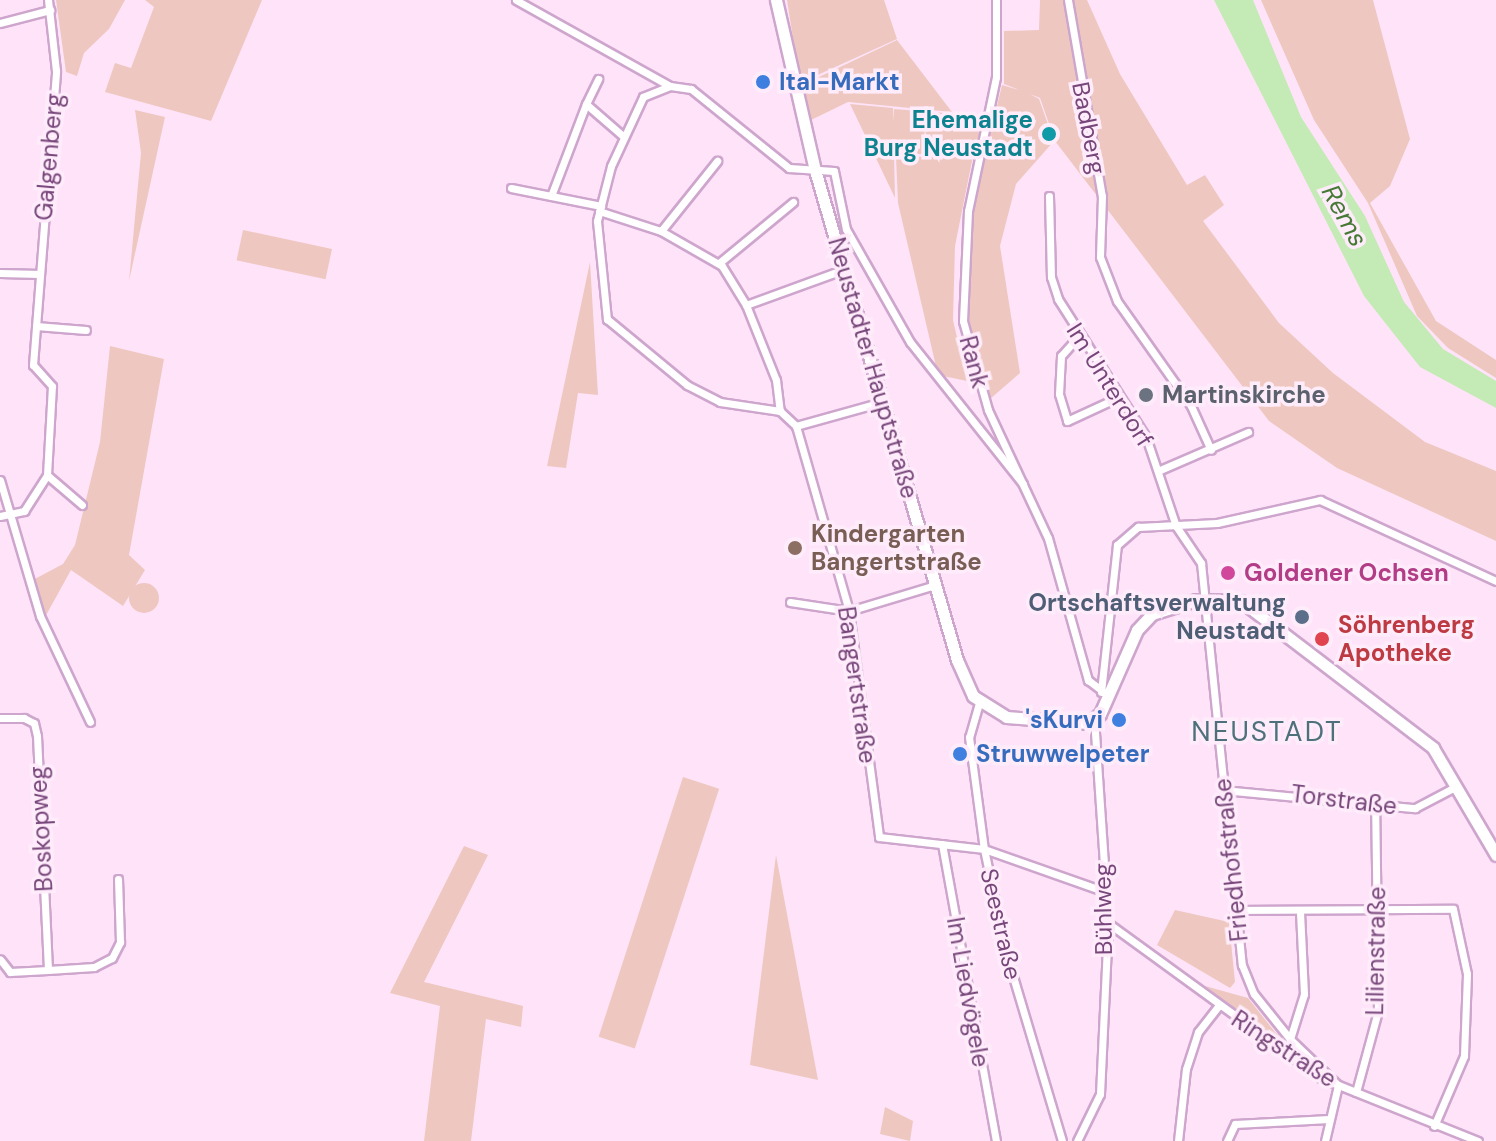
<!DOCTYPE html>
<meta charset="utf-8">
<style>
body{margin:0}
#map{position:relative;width:1496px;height:1141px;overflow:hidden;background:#ffe3f9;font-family:"DM Sans",sans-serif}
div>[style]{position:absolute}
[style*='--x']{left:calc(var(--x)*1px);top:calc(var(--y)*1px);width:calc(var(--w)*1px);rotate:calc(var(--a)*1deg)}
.green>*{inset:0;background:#eec8c0;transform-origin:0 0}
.round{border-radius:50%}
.water>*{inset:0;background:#c4eab5}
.roads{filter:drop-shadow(2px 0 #cea6cd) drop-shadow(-2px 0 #cea6cd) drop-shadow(0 2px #cea6cd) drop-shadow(0 -2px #cea6cd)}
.street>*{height:7px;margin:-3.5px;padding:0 3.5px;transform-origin:3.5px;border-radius:3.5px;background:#fff}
.secondary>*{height:11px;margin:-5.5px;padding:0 5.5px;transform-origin:5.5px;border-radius:5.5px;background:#fff}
.dots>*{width:22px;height:22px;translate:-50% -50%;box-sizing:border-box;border:4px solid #ffecfb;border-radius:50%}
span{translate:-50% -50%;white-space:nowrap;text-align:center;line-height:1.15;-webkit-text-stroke:7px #ffecfb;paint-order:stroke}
.shop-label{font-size:24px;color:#366cbe;font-weight:700}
.left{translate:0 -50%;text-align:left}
.right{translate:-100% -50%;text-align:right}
.culture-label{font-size:24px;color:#0d838f;font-weight:700}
.street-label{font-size:24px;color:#77467a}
.worship-label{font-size:24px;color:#5b616d;font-weight:700}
.education-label{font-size:24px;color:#785e54;font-weight:700}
.hotel-label{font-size:24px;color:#b23c85;font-weight:700}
.service-label{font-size:24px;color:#4e5e75;font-weight:700}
.health-label{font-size:24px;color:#be3a42;font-weight:700}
.water-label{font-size:26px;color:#467935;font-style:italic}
.quarter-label{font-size:28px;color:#4d707b;letter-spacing:2px}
</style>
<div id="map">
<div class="green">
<div style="clip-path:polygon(56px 0,125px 0,109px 29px,84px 53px,77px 76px,66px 72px)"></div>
<div style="clip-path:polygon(145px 0,262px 0,211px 121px,105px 92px,115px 63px,131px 68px,154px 7px)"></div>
<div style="clip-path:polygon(787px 0,884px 0,897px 39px,800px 83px)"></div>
<div style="clip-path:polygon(1040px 0,1087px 0,1120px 74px,1187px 185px,1205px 175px,1224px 205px,1203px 221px,1279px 323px,1333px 373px,1425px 442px,1496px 471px,1496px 541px,1337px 468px,1269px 421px,1055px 141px,1040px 98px,1030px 94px,1039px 99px,1054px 141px,1016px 184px,1000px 246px,1020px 373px,990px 399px,969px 320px,968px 229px,1002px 85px,1019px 90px,1004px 84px,1004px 31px,1039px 30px)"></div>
<div style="clip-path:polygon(1261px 0,1373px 0,1410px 139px,1390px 186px,1370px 203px,1436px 321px,1496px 360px,1496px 378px,1448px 348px,1417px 316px,1368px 203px,1314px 120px)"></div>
<div style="clip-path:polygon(897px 40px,952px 112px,848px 102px,809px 121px,800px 86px)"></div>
<div style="clip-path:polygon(850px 104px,893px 108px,893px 121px,894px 109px,956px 114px,980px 132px,974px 154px,894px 154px,895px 198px)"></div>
<div style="clip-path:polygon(135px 110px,165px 117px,129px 281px,141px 153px)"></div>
<div style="clip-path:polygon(973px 156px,955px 246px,953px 320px,967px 381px,938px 375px,898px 203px,896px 157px)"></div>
<div style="left:243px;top:230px;width:91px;height:31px;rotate:12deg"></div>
<div style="clip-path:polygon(590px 262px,598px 395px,578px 393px,566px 468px,547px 466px)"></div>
<div style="clip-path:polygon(110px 346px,164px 359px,129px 555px,145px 570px,123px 606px,71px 570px,44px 619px,31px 581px,63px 564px,75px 545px,100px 442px)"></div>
<div class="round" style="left:129px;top:583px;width:30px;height:30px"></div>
<div style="left:683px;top:777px;width:38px;height:273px;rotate:18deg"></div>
<div style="clip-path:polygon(464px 846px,488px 855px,424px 982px,523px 1006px,521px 1027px,486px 1019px,471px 1141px,424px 1141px,440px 1006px,390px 993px)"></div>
<div style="clip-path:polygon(776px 855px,818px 1080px,750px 1065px)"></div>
<div style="clip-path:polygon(1175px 910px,1229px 922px,1235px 982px,1230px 988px,1157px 945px)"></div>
<div style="clip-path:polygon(1205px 986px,1248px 998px,1275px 1032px,1323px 1074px)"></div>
<div style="clip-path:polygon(885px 1107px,913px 1121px,910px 1141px,880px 1134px)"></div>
</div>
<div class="water">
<div style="clip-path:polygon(1214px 0,1253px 0,1301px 117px,1365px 216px,1404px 302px,1443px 349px,1496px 381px,1496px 408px,1420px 367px,1364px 296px)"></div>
</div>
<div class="roads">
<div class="street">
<div style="--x:516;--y:0;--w:176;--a:29.2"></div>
<div style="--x:996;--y:0;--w:77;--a:90"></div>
<div style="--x:996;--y:77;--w:137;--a:101.8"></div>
<div style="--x:968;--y:211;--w:110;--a:92.6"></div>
<div style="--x:963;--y:321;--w:92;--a:74.3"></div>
<div style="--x:988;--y:410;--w:141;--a:64.9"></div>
<div style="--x:1048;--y:538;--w:148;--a:74.3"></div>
<div style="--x:1088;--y:680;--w:26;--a:37"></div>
<div style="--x:1068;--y:0;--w:199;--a:80.2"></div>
<div style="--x:1102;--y:196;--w:61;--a:91.9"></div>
<div style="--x:1100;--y:257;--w:47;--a:68.9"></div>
<div style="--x:1117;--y:301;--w:128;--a:54.8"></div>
<div style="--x:1191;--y:406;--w:48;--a:65.6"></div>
<div style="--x:0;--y:23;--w:52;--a:-14.6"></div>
<div style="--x:586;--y:104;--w:28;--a:-64"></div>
<div style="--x:511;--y:188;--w:92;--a:11.3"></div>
<div style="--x:551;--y:196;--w:98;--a:-69.2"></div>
<div style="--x:586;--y:104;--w:49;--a:40.9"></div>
<div style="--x:1049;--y:196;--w:81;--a:88.6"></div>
<div style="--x:1051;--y:277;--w:23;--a:72"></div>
<div style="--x:1058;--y:299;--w:164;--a:57.5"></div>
<div style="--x:1146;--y:437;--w:94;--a:71.4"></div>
<div style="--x:1176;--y:526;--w:45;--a:56"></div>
<div style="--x:1201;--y:563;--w:404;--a:84.2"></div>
<div style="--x:1242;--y:965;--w:31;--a:68"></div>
<div style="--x:1254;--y:994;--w:58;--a:51.3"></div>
<div style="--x:1290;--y:1039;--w:66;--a:43.8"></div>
<div style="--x:599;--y:211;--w:65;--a:17.9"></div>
<div style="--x:661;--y:231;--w:70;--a:29.8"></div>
<div style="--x:722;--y:266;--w:46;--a:58.4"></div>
<div style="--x:746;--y:305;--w:81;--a:68.2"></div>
<div style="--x:776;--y:380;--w:31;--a:83"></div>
<div style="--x:661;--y:231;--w:90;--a:-51.3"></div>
<div style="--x:719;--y:263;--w:96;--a:-39.5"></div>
<div style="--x:0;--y:273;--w:40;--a:1.4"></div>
<div style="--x:746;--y:305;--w:94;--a:-20"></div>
<div style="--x:36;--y:326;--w:50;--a:4.6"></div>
<div style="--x:1078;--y:337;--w:25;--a:132"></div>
<div style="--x:1061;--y:356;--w:38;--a:93"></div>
<div style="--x:1059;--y:394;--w:28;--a:73"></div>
<div style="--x:1067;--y:421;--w:57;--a:-24.8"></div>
<div style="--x:796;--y:426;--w:89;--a:-15.6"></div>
<div style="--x:1160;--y:470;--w:96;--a:-23.4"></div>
<div style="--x:47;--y:475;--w:46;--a:40.6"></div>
<div style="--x:0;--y:480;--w:142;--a:73.6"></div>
<div style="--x:40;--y:616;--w:117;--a:64.7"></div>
<div style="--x:1023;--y:484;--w:181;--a:-128.5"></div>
<div style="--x:910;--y:342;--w:130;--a:-119.5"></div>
<div style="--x:846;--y:229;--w:59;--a:-101.7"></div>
<div style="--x:834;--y:171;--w:45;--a:-176.2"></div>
<div style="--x:789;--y:168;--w:126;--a:-141.1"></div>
<div style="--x:691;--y:89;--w:21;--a:-172"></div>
<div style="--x:670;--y:86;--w:29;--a:158"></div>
<div style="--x:643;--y:97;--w:76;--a:114.9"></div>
<div style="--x:611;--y:166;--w:57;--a:104.3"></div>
<div style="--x:597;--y:221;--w:99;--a:84.2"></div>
<div style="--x:607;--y:319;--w:104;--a:39.5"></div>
<div style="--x:687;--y:385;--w:37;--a:27"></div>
<div style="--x:720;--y:402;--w:61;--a:8.5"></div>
<div style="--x:780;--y:411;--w:22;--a:43"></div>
<div style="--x:796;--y:426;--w:192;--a:74"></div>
<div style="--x:849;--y:611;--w:228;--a:82.4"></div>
<div style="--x:879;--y:837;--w:106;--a:6.5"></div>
<div style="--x:984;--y:849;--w:126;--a:19.4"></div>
<div style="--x:0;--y:516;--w:25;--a:-12"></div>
<div style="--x:24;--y:511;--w:43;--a:-57.4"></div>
<div style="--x:47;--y:475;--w:89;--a:-86.8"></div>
<div style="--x:52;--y:386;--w:28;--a:-132"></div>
<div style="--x:33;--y:365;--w:295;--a:-85.5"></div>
<div style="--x:56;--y:71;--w:71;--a:-96.4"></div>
<div style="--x:790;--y:602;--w:60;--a:8.7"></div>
<div style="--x:849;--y:611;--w:90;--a:-16.8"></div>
<div style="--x:1101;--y:692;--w:148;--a:-83.8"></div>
<div style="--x:1117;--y:545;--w:28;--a:-41"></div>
<div style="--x:1138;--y:527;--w:79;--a:-2.9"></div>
<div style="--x:1217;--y:523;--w:106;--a:-12.6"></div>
<div style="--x:1320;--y:500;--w:194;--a:24.7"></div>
<div style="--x:979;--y:703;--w:35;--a:106"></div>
<div style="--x:969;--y:737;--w:113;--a:82.4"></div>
<div style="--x:984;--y:849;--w:106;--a:78.1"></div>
<div style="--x:1006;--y:953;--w:196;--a:73.4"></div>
<div style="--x:0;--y:718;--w:24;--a:0"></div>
<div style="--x:24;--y:718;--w:11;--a:27"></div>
<div style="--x:34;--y:723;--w:13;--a:77"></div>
<div style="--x:37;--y:736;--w:234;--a:87.3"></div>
<div style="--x:48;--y:970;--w:38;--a:177"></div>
<div style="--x:10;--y:972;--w:16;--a:-128"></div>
<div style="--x:1223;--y:790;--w:193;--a:5.4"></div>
<div style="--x:1415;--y:808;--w:47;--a:-27.6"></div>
<div style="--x:942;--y:844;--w:302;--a:79.7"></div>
<div style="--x:1234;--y:910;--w:219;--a:-0.3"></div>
<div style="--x:1453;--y:909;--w:66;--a:77.8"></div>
<div style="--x:1467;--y:974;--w:82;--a:92.1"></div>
<div style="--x:1464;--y:1056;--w:76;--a:113.2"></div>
<div style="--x:1108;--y:923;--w:263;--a:36"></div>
<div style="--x:1321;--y:1078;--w:169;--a:21.9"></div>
<div style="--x:48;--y:970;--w:46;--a:-3.7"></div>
<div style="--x:94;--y:967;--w:20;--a:-27"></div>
<div style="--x:112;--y:958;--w:18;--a:-63"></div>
<div style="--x:120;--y:942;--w:63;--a:-91.8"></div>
<div style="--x:1290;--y:1039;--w:47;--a:-72.7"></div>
<div style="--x:1304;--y:994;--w:81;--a:-92.8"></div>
<div style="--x:1356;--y:1092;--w:84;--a:-74.8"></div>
<div style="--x:1378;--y:1011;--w:204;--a:-90.8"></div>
<div style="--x:1077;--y:1141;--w:52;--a:-63.9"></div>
<div style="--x:1100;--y:1094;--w:171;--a:-87.3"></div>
<div style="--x:1108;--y:923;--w:203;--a:-93.9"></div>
<div style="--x:1178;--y:1141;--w:72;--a:-83.7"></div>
<div style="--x:1186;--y:1069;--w:39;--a:-72"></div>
<div style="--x:1198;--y:1032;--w:33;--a:-52"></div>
<div style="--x:1227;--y:1141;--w:19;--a:-65"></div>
<div style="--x:1235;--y:1124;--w:94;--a:-3"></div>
<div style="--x:1325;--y:1141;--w:57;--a:-76.9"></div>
</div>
<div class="secondary">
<div style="--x:776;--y:0;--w:174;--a:77.1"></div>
<div style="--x:815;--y:170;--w:510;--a:73.84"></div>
<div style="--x:957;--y:660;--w:39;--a:66"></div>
<div style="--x:973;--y:696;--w:39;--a:32"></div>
<div style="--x:1006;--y:717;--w:82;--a:4.2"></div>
<div style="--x:1088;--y:723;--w:15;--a:-37"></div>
<div style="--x:1100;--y:714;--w:92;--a:-66.2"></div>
<div style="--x:1137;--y:630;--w:22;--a:-47"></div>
<div style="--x:1152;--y:614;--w:46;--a:-17.7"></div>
<div style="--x:1196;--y:600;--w:45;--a:1.3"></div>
<div style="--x:1241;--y:601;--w:242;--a:37.4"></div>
<div style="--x:1433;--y:748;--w:124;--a:59.5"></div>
</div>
</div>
<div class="dots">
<div style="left:763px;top:82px;background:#3f7fe0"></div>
<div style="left:1049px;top:134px;background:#0f9aa8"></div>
<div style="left:1146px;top:395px;background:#6b7280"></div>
<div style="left:795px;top:548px;background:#8d6e63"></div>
<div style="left:1228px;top:573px;background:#d1479c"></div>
<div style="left:1302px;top:617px;background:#5c6f8a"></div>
<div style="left:1322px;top:639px;background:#e0444e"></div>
<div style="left:1119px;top:720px;background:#3f7fe0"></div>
<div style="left:960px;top:754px;background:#3f7fe0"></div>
</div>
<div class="shop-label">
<span class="left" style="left:779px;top:82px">Ital-Markt</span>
<span class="right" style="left:1103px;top:720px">'sKurvi</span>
<span class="left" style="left:976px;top:754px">Struwwelpeter</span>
</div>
<div class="culture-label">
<span class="right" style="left:1033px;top:134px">Ehemalige<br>Burg Neustadt</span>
</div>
<div class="street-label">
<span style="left:1089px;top:128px;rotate:79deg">Badberg</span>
<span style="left:49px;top:157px;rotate:-85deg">Galgenberg</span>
<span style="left:974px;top:362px;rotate:75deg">Rank</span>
<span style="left:873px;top:368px;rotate:74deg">Neustadter Hauptstraße</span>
<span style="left:1110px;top:385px;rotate:58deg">Im Unterdorf</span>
<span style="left:857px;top:685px;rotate:82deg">Bangertstraße</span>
<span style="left:1344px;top:800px;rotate:7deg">Torstraße</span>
<span style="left:41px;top:829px;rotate:-93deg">Boskopweg</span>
<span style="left:1231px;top:860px;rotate:-96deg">Friedhofstraße</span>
<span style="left:1103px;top:909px;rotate:-91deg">Bühlweg</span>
<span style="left:1001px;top:924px;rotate:77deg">Seestraße</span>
<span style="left:1376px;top:951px;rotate:-89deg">Lilienstraße</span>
<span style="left:968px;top:992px;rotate:80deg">Im Liedvögele</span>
<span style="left:1284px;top:1049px;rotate:33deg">Ringstraße</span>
</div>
<div class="worship-label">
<span class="left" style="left:1162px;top:395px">Martinskirche</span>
</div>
<div class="education-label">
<span class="left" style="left:811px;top:548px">Kindergarten<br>Bangertstraße</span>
</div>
<div class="hotel-label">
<span class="left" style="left:1244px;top:573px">Goldener Ochsen</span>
</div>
<div class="service-label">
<span class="right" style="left:1286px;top:617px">Ortschaftsverwaltung<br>Neustadt</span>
</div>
<div class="health-label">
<span class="left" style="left:1338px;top:639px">Söhrenberg<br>Apotheke</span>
</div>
<div class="water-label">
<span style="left:1344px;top:216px;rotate:61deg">Rems</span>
</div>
<div class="quarter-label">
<span style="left:1267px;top:732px">NEUSTADT</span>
</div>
</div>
